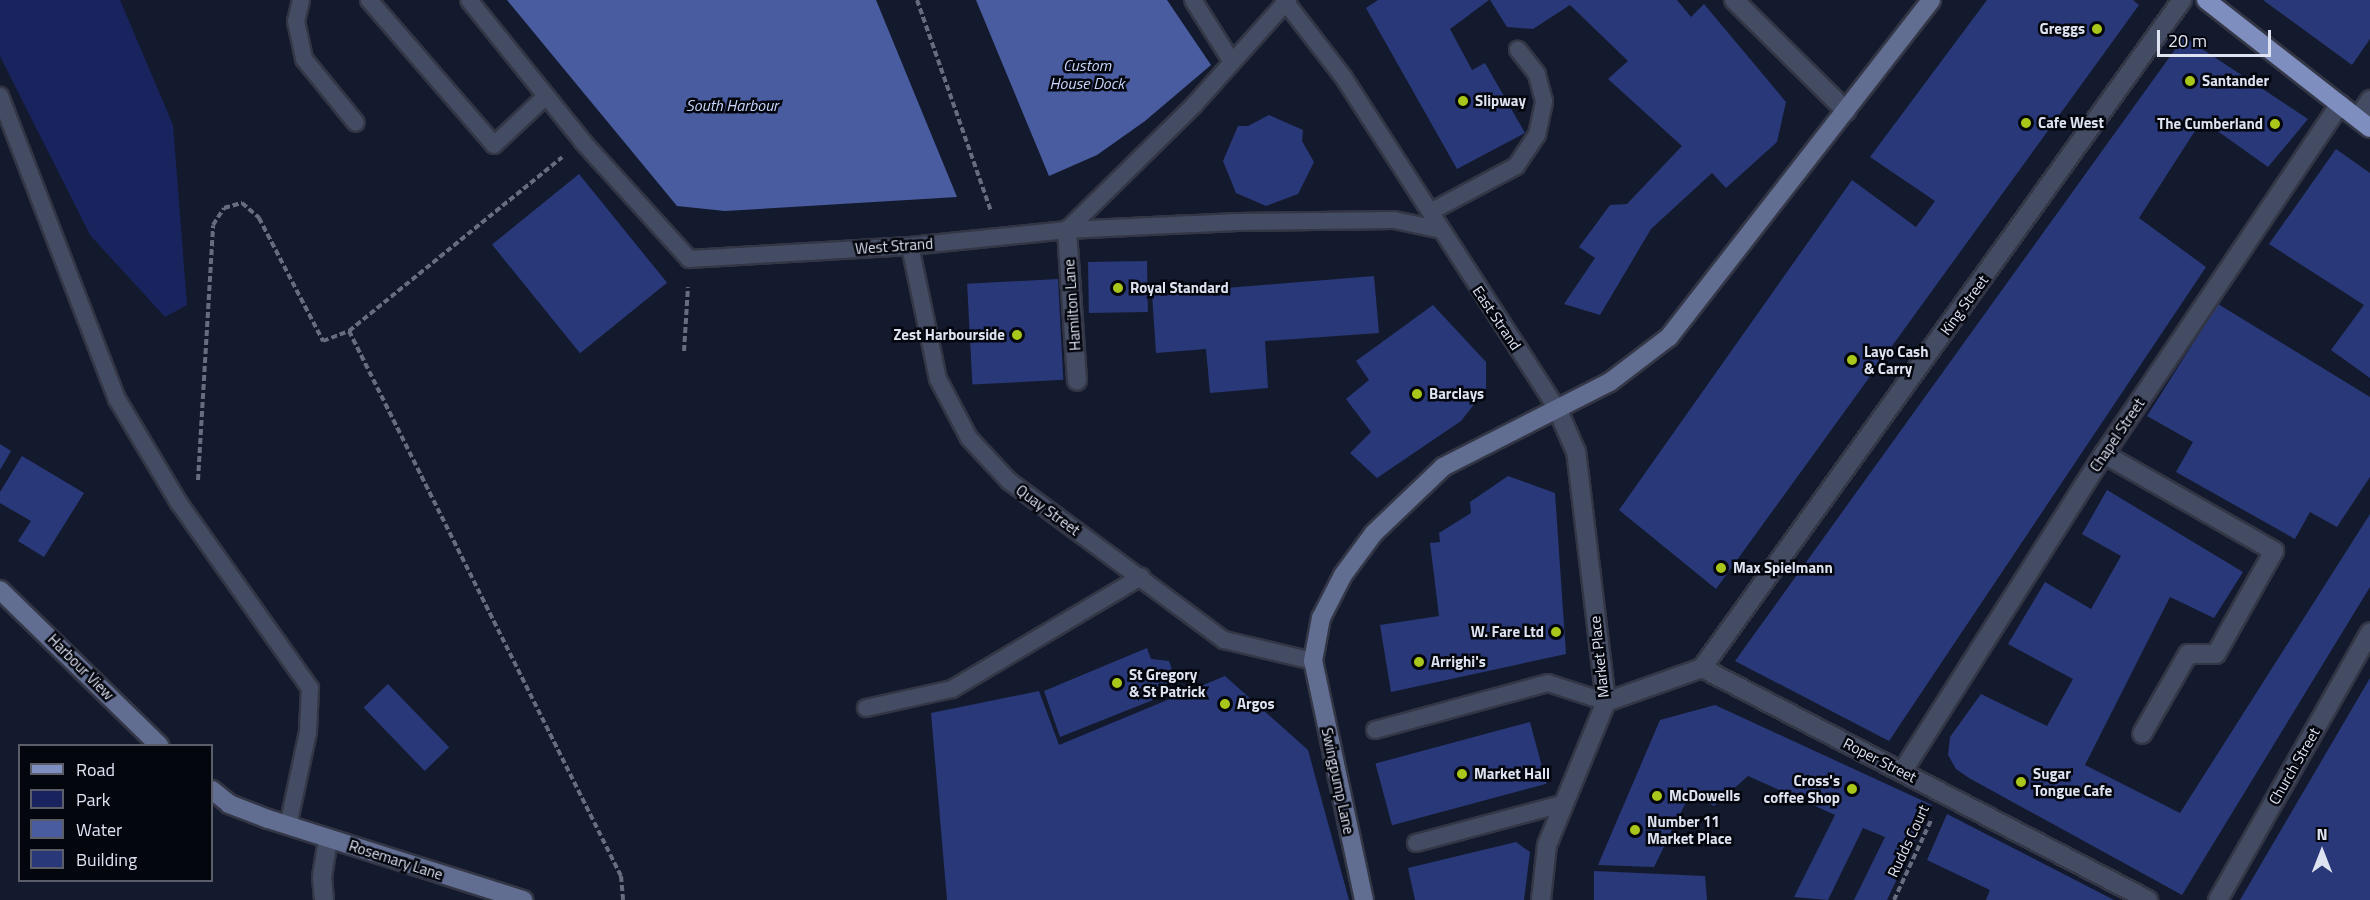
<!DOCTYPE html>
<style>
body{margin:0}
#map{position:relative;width:2370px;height:900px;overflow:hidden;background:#141a2d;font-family:"Titillium Web",sans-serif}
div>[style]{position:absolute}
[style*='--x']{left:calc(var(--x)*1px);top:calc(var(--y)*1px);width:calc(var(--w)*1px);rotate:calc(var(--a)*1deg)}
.green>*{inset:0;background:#19245e}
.water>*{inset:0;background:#495ca0}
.building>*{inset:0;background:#293878;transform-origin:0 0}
.path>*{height:4px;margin-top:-2px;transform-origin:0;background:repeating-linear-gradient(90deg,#676d7e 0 6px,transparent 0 9px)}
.roads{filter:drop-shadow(2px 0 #333645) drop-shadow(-2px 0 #333645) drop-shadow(0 2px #333645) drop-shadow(0 -2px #333645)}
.lane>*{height:16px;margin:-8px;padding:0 8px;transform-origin:8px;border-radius:8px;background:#444c63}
.street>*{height:18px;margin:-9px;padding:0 9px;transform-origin:9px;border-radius:9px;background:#444c63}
.secondary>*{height:18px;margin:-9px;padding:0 9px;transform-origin:9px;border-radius:9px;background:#616d91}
.primary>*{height:18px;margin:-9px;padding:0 9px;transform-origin:9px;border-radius:9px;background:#7e8ebf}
.dots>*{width:16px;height:16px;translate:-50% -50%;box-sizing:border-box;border:3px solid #04060d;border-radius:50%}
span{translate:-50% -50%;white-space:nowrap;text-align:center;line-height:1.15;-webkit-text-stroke:5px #04060d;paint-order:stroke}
.poi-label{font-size:15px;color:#dee3f1;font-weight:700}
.right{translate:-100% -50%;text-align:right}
.left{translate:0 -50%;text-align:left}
.street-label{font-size:15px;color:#dee3f1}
.water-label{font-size:16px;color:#c9d6fd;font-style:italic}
.legend{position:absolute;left:18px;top:744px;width:195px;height:138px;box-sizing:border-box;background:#04060d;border:2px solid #5b5e68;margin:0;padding:8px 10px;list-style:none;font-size:18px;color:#dee3f1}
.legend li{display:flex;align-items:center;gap:12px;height:30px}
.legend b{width:30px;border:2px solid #5b5e68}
.north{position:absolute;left:2292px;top:822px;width:60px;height:60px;-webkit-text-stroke:4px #04060d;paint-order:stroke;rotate:0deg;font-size:16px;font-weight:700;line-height:24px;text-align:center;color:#dee3f1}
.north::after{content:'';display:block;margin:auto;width:21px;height:27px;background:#dee3f1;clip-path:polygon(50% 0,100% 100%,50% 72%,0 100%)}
.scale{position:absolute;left:2157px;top:30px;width:114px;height:27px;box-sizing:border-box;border:3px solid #dee3f1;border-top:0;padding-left:8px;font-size:18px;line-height:21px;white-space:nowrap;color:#dee3f1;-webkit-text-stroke:4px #04060d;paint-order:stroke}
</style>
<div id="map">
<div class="green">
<div style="clip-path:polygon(0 0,120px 0,173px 125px,187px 305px,165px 317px,90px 235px,0 56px)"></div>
</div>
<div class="water">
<div style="clip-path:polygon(507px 0,876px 0,957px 197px,725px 211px,677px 206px)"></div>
<div style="clip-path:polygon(976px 0,1167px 0,1211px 65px,1145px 121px,1097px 155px,1049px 176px)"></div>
</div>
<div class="building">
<div style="clip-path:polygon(1378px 0,1489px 0,1450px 29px,1472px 70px,1485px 63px,1525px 133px,1457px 169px,1366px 8px)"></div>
<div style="clip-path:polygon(1490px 0,1677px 0,1691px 17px,1704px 4px,1786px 102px,1777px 142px,1726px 188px,1712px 173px,1651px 229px,1600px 315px,1564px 304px,1595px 258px,1579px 247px,1610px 205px,1627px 204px,1682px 146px,1608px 79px,1628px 61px,1570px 5px,1533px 29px,1507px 27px)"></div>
<div style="clip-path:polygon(1987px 0,2133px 0,2139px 5px,1716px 589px,1619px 510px,1852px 180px,1916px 227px,1935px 201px,1870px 157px)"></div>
<div style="clip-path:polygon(2263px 0,2370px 0,2370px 39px,2352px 65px)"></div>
<div style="clip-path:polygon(2184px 37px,2308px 119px,2268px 167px,2202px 120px,2139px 218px,2206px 267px,1889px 741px,1735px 661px)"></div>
<div style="clip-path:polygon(1269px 115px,1303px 130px,1302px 141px,1314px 162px,1298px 194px,1266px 206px,1236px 193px,1223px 161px,1238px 126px,1248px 126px)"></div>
<div style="clip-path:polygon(2336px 149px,2370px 173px,2370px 378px,2331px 350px,2364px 305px,2269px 244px)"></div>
<div style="left:579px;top:174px;width:140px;height:112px;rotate:51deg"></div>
<div style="left:1147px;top:261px;width:51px;height:59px;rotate:89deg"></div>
<div style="clip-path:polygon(1374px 276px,1379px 333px,1265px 341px,1268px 388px,1210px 393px,1206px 349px,1156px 353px,1152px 294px)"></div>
<div style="left:1058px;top:279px;width:101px;height:91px;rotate:87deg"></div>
<div style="clip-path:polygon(2218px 304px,2370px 397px,2370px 477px,2337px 527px,2310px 512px,2295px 539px,2176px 472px,2193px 442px,2147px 416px)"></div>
<div style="clip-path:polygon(1433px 305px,1486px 362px,1486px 389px,1461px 421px,1377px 478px,1350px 453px,1371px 432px,1346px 399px,1369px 380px,1356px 361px)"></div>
<div style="clip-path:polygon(0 444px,11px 451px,0 470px)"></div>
<div style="clip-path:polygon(22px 456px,84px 493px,44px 557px,18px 541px,31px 521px,0 503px,0 492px)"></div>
<div style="clip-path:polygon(1508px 476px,1555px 493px,1566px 654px,1391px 692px,1380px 625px,1439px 616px,1430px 543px,1440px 542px,1439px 533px,1471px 513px,1470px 502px)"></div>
<div style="clip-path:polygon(2107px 490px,2243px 572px,2214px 618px,2170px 597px,2085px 765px,2180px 813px,2370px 514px,2370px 587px,2182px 895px,1969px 778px,1956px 769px,1948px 755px,1950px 737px,1981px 694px,2047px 726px,2073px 679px,2008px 644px,2045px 582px,2091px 609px,2121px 556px,2082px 534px)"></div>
<div style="clip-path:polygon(1147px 648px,1151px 659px,1169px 661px,1173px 673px,1167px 684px,1150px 691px,1153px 700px,1060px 737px,1044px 691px)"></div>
<div style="clip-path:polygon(1225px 676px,1308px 750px,1349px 900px,947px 900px,931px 713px,1039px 691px,1059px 745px)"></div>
<div style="clip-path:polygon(2370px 678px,2370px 900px,2240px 900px)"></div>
<div style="left:388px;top:684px;width:88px;height:34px;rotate:46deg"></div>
<div style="clip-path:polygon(1715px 705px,1932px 805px,1887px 900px,1854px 900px,1885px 837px,1863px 828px,1828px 900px,1794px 897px,1835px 815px,1748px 776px,1714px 806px,1690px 794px,1654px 867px,1598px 865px,1660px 720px)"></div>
<div style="left:1530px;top:722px;width:64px;height:160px;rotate:75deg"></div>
<div style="clip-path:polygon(1947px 814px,2114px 900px,1986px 900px,1990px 890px,1927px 860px)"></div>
<div style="clip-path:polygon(1516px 842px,1530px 852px,1524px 900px,1415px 900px,1408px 868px)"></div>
<div style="clip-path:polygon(1594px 871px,1705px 876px,1707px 900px,1594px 900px)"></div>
</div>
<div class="path">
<div style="--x:917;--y:0;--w:224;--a:70.7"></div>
<div style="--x:349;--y:331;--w:609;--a:63.48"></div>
<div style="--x:621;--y:876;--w:24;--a:85"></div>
<div style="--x:684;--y:351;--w:64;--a:-86.4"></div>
<div style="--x:198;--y:480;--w:255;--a:-86.6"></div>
<div style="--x:213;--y:225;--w:20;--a:-57"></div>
<div style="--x:224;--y:208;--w:19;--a:-16"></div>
<div style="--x:242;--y:203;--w:23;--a:41"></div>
<div style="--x:259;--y:218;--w:139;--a:62.5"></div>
<div style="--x:323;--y:341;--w:28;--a:-21"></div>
<div style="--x:349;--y:331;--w:275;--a:-39.2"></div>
<div style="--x:1894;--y:900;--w:90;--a:-65.1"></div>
</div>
<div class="roads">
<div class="lane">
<div style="--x:301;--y:0;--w:22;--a:103"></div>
<div style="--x:296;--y:21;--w:39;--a:78"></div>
<div style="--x:304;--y:59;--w:82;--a:50.9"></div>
<div style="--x:369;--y:0;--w:191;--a:49.2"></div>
<div style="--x:494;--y:145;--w:70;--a:-43.3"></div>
<div style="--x:469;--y:0;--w:182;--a:51.2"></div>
<div style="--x:583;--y:142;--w:158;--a:47.8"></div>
<div style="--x:689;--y:259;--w:221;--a:-3.4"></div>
<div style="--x:910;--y:246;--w:158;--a:-5.8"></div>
<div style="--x:1067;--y:230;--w:170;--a:-2.7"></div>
<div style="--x:1237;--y:222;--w:157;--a:-0.7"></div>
<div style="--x:1394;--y:220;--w:45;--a:11.6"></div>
<div style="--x:1193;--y:0;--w:73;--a:57.8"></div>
<div style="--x:1284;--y:0;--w:98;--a:52.4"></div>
<div style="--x:1344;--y:78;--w:393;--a:57.2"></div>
<div style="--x:0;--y:96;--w:325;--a:68.9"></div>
<div style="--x:117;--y:399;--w:121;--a:59.2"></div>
<div style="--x:179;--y:503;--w:227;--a:54.7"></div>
<div style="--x:310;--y:688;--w:44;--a:92.6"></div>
<div style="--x:308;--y:732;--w:96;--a:102"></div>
<div style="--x:1430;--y:212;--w:98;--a:-28.1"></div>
<div style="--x:1516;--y:166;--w:37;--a:-56"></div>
<div style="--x:1537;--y:135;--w:35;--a:-78"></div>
<div style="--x:1544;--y:101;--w:28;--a:-105"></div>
<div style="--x:1537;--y:74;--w:31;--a:-128"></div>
<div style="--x:1067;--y:230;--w:178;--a:-44.5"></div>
<div style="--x:1194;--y:105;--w:141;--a:-48.2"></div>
<div style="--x:910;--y:246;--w:136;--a:78.1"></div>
<div style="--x:938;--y:379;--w:67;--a:62.3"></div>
<div style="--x:969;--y:438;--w:59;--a:47.1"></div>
<div style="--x:1009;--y:481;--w:267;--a:36.5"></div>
<div style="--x:1224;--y:640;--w:91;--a:13.3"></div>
<div style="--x:866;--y:708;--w:88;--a:-12.5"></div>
<div style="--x:952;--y:689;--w:220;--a:-30.7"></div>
<div style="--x:1375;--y:730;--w:179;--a:-15.2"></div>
<div style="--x:1548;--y:683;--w:61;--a:18.1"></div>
<div style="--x:1416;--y:843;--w:151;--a:-15"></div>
</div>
<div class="street">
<div style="--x:1734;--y:0;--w:158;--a:44.7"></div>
<div style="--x:2358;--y:118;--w:22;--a:-56"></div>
<div style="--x:1067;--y:230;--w:151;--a:86.2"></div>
<div style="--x:2104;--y:454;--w:196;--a:29.7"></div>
<div style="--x:2274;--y:551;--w:118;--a:119.4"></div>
<div style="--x:2216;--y:654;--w:28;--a:180"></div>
<div style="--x:2188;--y:654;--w:92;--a:119.9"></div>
<div style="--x:1702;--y:668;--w:823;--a:-54.3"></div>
<div style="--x:1606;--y:702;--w:102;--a:-19.5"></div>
<div style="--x:1702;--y:668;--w:503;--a:27.48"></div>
<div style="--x:1902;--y:772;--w:377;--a:-57.6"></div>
<div style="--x:2104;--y:454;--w:422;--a:-56"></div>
<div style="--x:324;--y:900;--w:23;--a:-95"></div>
<div style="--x:322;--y:877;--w:39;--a:-81"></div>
<div style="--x:1541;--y:900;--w:55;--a:-83.8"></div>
<div style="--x:1547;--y:845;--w:155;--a:-67.6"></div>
<div style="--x:1606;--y:702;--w:252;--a:-96.8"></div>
<div style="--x:1576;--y:452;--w:48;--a:-113.4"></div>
<div style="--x:2218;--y:900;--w:308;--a:-60.4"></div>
</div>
<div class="secondary">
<div style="--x:0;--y:590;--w:223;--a:44.3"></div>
<div style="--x:212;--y:790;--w:22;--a:39"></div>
<div style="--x:229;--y:804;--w:42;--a:21"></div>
<div style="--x:268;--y:819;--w:268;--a:17.6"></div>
<div style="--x:1364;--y:900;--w:244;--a:-102"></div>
<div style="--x:1313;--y:661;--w:44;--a:-79.5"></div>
<div style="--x:1321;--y:618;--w:48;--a:-62.9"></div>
<div style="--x:1343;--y:575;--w:52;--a:-53.6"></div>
<div style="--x:1374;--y:533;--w:95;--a:-43.7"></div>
<div style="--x:1443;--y:467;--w:187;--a:-27"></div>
<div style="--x:1610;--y:382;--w:74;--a:-37.3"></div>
<div style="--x:1669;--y:337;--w:427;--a:-52.1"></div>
</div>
<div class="primary">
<div style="--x:2206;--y:0;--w:208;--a:38"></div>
</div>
</div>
<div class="dots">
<div style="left:2097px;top:29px;background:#a9c71a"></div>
<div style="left:2190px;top:81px;background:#a9c71a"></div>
<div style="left:1463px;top:101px;background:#a9c71a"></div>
<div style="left:2026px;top:123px;background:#a9c71a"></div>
<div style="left:2275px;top:124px;background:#a9c71a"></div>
<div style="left:1118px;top:288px;background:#a9c71a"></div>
<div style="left:1017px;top:335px;background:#a9c71a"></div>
<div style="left:1852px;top:360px;background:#a9c71a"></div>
<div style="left:1417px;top:394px;background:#a9c71a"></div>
<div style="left:1721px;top:568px;background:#a9c71a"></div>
<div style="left:1556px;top:632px;background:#a9c71a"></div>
<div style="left:1419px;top:662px;background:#a9c71a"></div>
<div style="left:1117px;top:683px;background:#a9c71a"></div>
<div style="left:1225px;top:704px;background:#a9c71a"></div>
<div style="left:1462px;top:774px;background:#a9c71a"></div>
<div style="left:2021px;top:782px;background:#a9c71a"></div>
<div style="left:1852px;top:789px;background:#a9c71a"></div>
<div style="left:1657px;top:796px;background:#a9c71a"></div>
<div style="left:1635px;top:830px;background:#a9c71a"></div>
</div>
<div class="poi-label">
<span class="right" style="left:2085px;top:29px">Greggs</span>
<span class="left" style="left:2202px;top:81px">Santander</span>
<span class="left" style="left:1475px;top:101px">Slipway</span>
<span class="left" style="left:2038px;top:123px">Cafe West</span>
<span class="right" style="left:2263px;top:124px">The Cumberland</span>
<span class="left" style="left:1130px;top:288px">Royal Standard</span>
<span class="right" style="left:1005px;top:335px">Zest Harbourside</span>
<span class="left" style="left:1864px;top:360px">Layo Cash<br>&amp; Carry</span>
<span class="left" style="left:1429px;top:394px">Barclays</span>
<span class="left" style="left:1733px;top:568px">Max Spielmann</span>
<span class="right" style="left:1544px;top:632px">W. Fare Ltd</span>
<span class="left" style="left:1431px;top:662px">Arrighi's</span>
<span class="left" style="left:1129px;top:683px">St Gregory<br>&amp; St Patrick</span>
<span class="left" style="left:1237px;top:704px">Argos</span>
<span class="left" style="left:2033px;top:782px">Sugar<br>Tongue Cafe</span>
<span class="left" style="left:1474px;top:774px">Market Hall</span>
<span class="right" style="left:1840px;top:789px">Cross's<br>coffee Shop</span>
<span class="left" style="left:1669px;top:796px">McDowells</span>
<span class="left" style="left:1647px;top:830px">Number 11<br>Market Place</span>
</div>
<div class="street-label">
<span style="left:894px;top:246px;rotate:-4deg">West Strand</span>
<span style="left:1072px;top:305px;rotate:-94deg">Hamilton Lane</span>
<span style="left:1964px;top:305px;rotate:-54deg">King Street</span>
<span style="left:1497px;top:318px;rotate:56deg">East Strand</span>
<span style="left:2117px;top:435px;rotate:-56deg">Chapel Street</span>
<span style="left:1048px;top:510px;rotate:36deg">Quay Street</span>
<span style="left:1599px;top:657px;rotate:-96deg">Market Place</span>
<span style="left:81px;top:667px;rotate:45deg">Harbour View</span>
<span style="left:1880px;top:760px;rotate:27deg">Roper Street</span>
<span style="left:2294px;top:766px;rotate:-60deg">Church Street</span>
<span style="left:1338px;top:781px;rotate:78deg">Swingpump Lane</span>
<span style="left:1908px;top:841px;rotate:-65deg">Rudds Court</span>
<span style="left:396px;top:860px;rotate:18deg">Rosemary Lane</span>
</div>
<div class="water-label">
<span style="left:1087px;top:74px">Custom<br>House Dock</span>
<span style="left:732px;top:105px">South Harbour</span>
</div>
<ul class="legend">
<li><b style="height:8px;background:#7e8ebf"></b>Road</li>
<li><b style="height:16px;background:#19245e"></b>Park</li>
<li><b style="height:16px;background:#495ca0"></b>Water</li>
<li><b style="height:16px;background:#293878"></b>Building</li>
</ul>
<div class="north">N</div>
<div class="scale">20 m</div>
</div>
